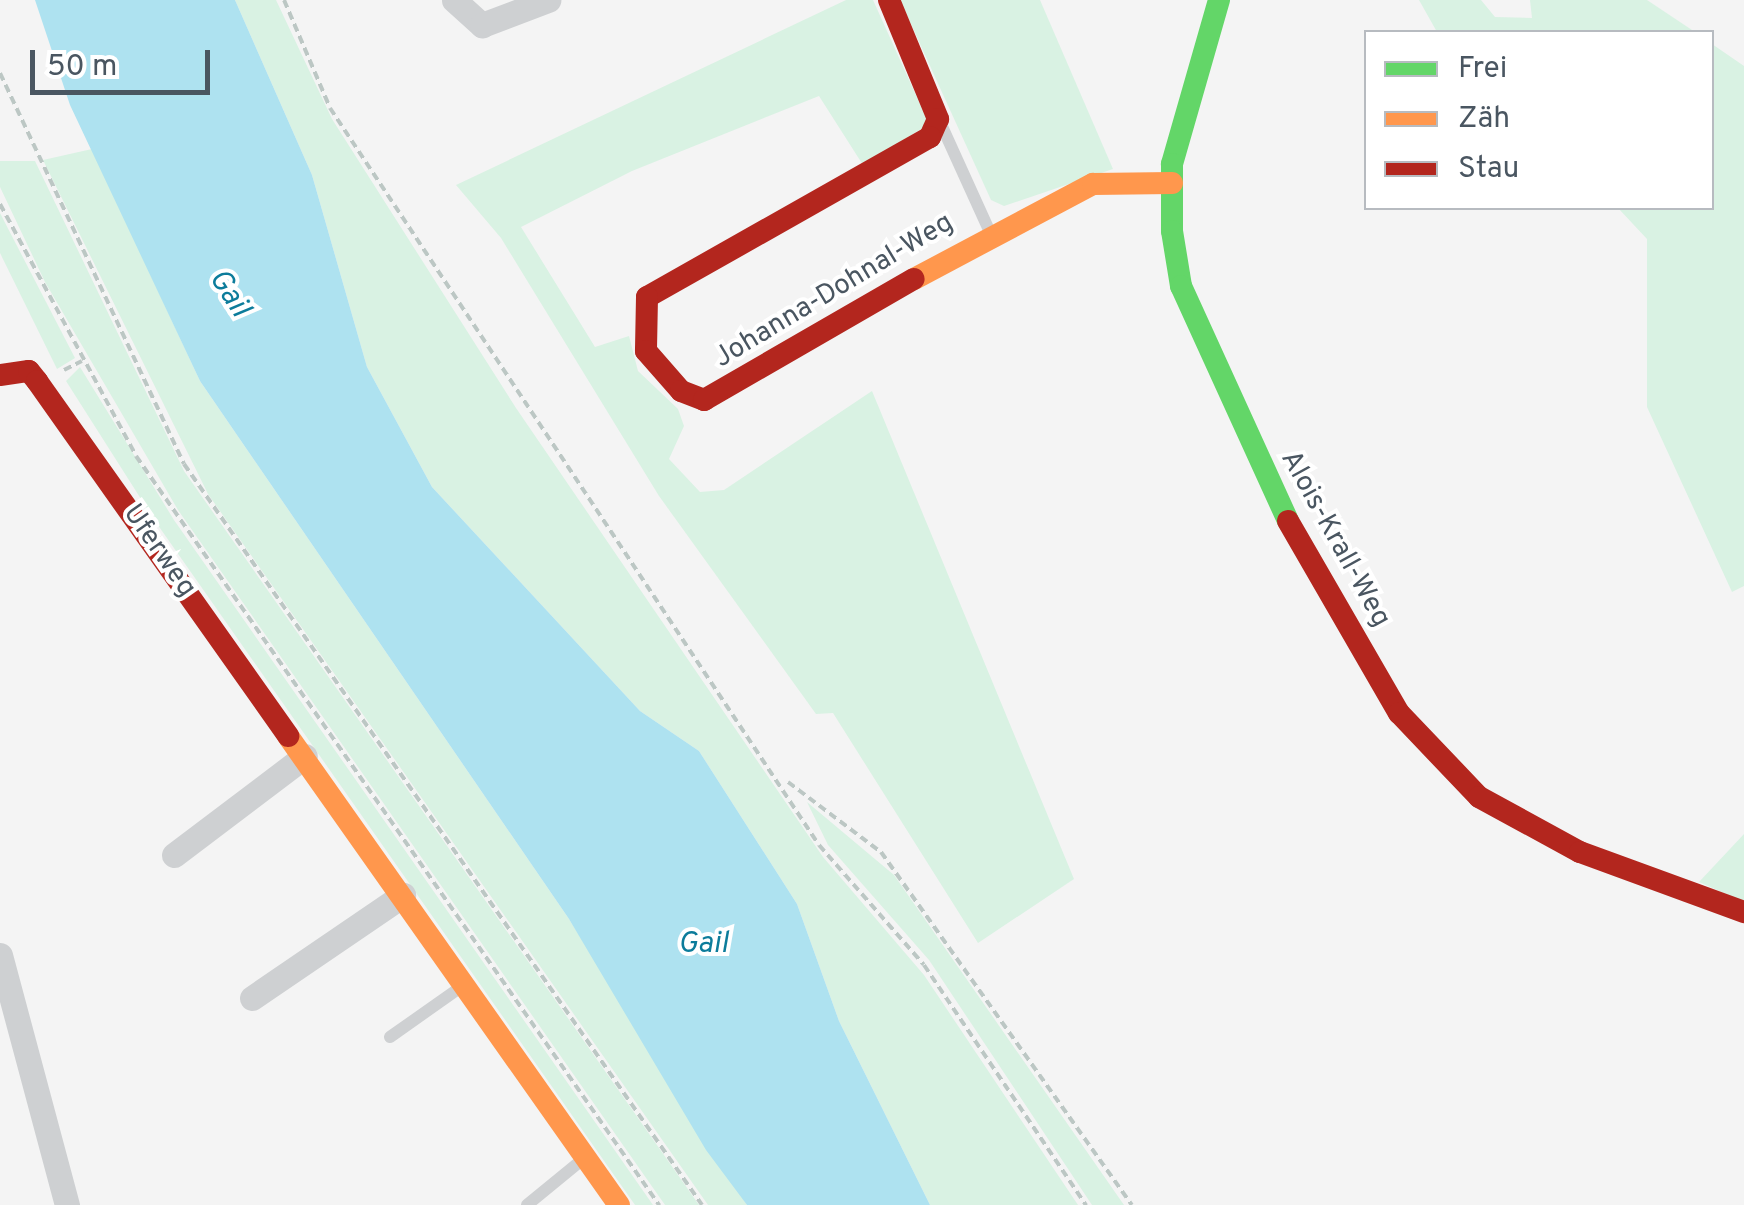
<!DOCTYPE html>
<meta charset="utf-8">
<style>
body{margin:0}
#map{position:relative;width:1744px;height:1205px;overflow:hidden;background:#f4f4f4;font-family:Overpass,sans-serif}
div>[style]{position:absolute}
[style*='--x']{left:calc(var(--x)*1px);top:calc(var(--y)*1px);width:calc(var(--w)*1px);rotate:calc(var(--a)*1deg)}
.green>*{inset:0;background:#d9f2e3}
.water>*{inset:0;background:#aee2f0}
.path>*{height:4px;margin-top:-2px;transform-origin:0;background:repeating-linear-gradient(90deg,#bcc7c4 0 8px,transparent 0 13px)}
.lane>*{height:12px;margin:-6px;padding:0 6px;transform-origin:6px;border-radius:6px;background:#ced0d2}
.street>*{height:25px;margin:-12.5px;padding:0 12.5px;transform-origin:12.5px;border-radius:12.5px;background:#ced0d2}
.fast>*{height:22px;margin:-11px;padding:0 11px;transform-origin:11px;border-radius:11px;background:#63d668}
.slow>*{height:22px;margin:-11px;padding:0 11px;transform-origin:11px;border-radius:11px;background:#ff974d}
.jam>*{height:22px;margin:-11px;padding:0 11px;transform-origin:11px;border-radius:11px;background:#b3261e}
span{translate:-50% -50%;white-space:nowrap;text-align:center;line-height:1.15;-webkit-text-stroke:8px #fff;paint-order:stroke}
.street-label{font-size:28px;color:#4a5661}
.water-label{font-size:30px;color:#0c7c9b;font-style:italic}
.legend{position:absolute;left:1364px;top:30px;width:350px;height:180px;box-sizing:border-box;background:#fff;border:2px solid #b7bbc0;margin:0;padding:12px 18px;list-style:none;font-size:30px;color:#4a5661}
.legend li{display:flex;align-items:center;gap:20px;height:50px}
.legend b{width:50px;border:2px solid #b7bbc0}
.scale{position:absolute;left:30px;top:50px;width:180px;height:45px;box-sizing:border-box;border:5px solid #4a5661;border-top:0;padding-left:12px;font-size:30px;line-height:35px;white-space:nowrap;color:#4a5661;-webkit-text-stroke:8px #fff;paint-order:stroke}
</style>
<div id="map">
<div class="green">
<div style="clip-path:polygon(235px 0,276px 0,332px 119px,516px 408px,823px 857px,924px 975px,1078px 1205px,930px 1205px,839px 1021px,797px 904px,699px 751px,640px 711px,432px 487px,367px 367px,312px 175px)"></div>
<div style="clip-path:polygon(846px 0,873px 0,929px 124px,863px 165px,819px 96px,632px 171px,521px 227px,595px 347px,629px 336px,638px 371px,678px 409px,684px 426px,669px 459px,700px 492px,724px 490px,872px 391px,1074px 879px,978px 943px,833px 713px,816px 714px,659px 496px,501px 238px,456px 185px)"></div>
<div style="clip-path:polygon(900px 0,1040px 0,1113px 169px,1004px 206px,991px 200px)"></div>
<div style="clip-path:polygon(1419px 0,1481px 0,1495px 17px,1532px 18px,1530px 0,1647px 0,1695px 32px,1437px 32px)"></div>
<div style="clip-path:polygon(1712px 44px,1744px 66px,1744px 586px,1732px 592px,1647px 407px,1647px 239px,1618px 208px,1712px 208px)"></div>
<div style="clip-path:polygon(92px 149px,200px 381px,569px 919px,747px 1205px,708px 1205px,208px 494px,43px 160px)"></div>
<div style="clip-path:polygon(0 161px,35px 161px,184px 471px,699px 1205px,665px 1205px,178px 510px,45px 282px,0 187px)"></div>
<div style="clip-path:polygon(0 213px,75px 358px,57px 369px,0 253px)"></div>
<div style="clip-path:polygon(80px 367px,174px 520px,653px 1205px,635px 1205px,155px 521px,66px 381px)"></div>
<div style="clip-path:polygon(807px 802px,894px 875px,1124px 1205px,1092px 1205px,929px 960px,828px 845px)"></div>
<div style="clip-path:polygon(1744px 834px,1744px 902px,1699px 882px)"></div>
</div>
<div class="water">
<div style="clip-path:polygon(35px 0,235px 0,312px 175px,367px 367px,432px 487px,640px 711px,699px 751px,797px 904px,839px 1021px,930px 1205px,747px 1205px,706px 1150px,569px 919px,200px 381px,70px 105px)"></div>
</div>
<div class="path">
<div style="--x:284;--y:0;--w:117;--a:66.9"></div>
<div style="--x:330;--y:108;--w:884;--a:56.44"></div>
<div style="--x:819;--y:845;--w:159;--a:48.8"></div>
<div style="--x:924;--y:965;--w:290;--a:56"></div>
<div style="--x:0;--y:73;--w:432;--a:64.8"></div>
<div style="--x:184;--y:464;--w:904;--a:55.04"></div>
<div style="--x:0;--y:204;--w:286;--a:61.6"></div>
<div style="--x:136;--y:456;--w:914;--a:55.07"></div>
<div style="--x:64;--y:370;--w:20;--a:-27"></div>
<div style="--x:788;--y:782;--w:116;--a:37"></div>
<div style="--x:881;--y:852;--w:433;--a:54.6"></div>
</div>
<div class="lane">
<div style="--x:940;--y:122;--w:119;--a:65.6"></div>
<div style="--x:390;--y:1037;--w:87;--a:-35.2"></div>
<div style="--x:527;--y:1205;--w:72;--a:-39.4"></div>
</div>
<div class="street">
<div style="--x:454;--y:0;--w:38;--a:42"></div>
<div style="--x:482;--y:25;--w:71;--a:-20.7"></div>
<div style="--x:174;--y:855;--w:164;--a:-37.1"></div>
<div style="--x:0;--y:955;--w:259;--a:75"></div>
<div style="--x:252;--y:998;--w:183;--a:-34.3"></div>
</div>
<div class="fast">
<div style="--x:1219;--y:0;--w:171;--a:106"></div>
<div style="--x:1172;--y:164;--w:67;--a:90"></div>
<div style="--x:1172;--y:231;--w:56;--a:80.7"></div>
<div style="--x:1181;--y:286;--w:258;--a:65.5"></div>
</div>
<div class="slow">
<div style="--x:914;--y:279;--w:203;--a:-28"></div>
<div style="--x:1093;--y:184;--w:79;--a:-0.7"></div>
<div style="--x:288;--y:736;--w:574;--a:54.79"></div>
</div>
<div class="jam">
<div style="--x:889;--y:0;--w:129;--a:67.6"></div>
<div style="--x:938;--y:119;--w:20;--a:114"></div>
<div style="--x:930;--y:137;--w:325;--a:150.5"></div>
<div style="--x:647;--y:297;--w:54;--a:91.1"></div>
<div style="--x:646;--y:351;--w:53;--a:48.8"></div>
<div style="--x:681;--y:391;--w:25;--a:21"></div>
<div style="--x:704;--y:400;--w:242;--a:-30"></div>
<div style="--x:0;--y:375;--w:29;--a:-8"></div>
<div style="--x:29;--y:371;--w:13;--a:51"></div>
<div style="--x:37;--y:381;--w:435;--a:54.7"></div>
<div style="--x:1288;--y:521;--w:222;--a:60"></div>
<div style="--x:1399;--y:713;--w:116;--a:46.4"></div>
<div style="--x:1479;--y:797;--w:115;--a:28.6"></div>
<div style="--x:1580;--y:852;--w:175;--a:20.1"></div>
</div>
<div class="street-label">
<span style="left:834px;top:291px;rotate:-31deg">Johanna-Dohnal-Weg</span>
<span style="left:1335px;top:539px;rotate:61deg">Alois-Krall-Weg</span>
<span style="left:159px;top:551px;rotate:55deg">Uferweg</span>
</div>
<div class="water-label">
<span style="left:228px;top:294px;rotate:57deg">Gail</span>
<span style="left:703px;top:945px">Gail</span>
</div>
<ul class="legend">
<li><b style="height:12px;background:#63d668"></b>Frei</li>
<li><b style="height:12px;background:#ff974d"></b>Zäh</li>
<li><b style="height:12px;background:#b3261e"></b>Stau</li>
</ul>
<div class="scale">50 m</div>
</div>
